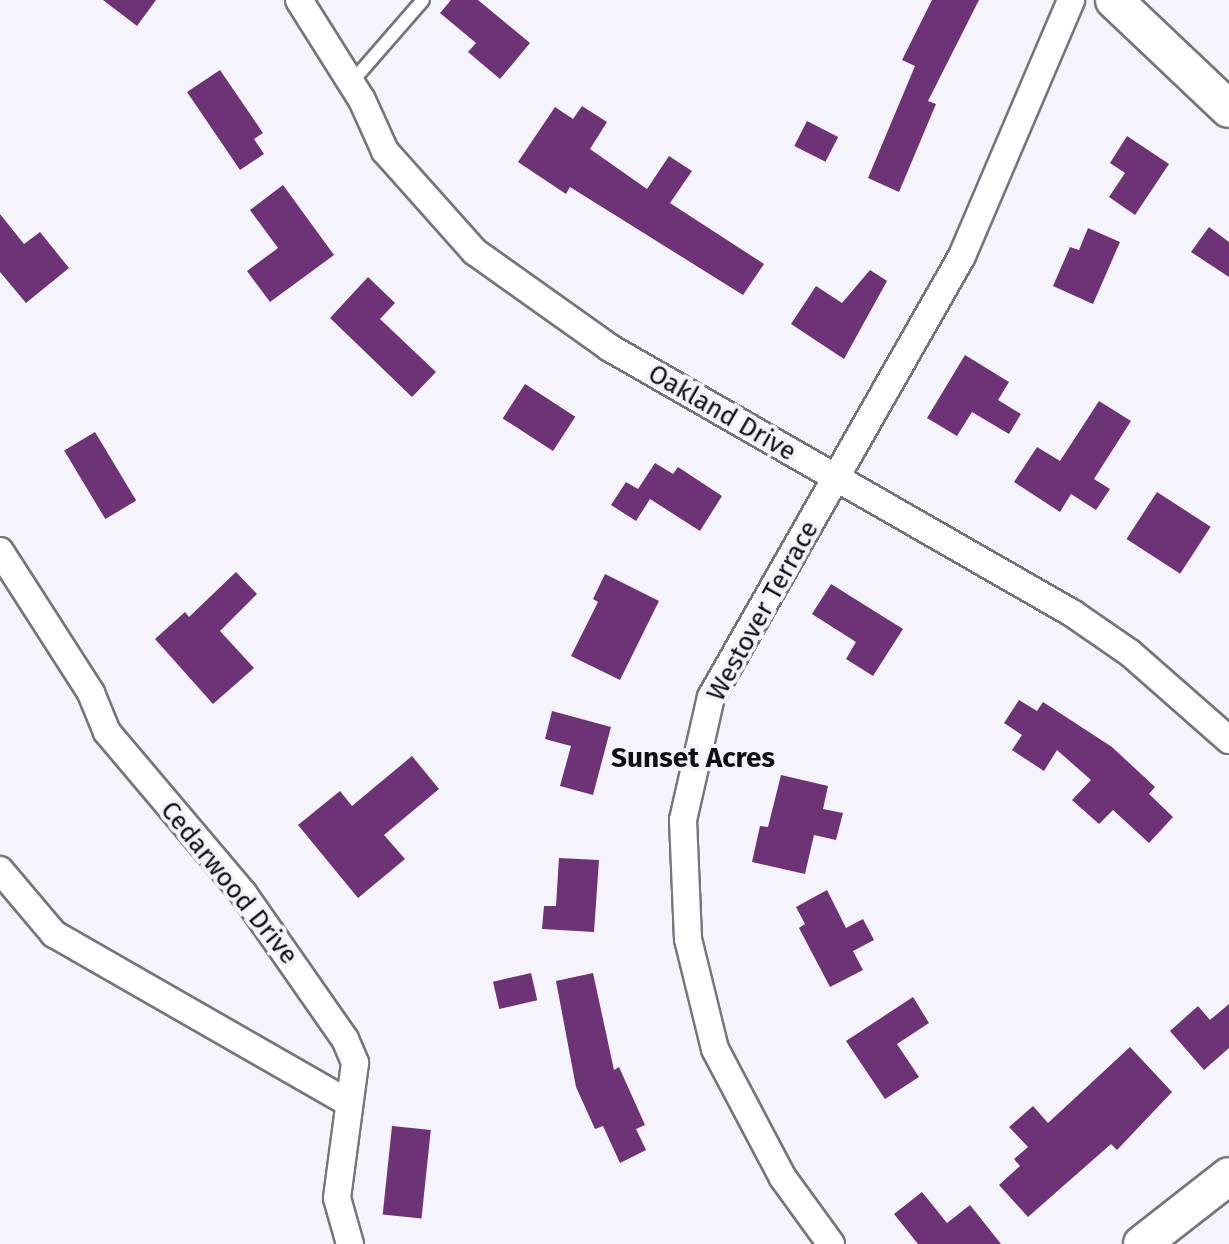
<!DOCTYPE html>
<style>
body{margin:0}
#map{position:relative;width:1229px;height:1244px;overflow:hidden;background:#f5f3fb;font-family:"Fira Sans",sans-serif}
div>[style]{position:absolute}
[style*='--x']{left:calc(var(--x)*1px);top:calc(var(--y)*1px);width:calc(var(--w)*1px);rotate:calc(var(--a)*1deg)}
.building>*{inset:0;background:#6e3377;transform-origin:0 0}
.roads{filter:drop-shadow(2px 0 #77757c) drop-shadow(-2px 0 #77757c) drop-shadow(0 2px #77757c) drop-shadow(0 -2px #77757c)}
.lane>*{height:12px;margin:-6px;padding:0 6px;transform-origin:6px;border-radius:6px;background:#fff}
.street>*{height:26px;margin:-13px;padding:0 13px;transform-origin:13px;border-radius:13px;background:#fff}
.secondary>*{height:36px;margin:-18px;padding:0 18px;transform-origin:18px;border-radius:18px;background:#fff}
span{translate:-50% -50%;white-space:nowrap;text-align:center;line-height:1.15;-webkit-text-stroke:8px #f5f3fb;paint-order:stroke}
.street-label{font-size:26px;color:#0f0f11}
.neighbourhood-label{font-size:28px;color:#0f0f11;font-weight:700}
</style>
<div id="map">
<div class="building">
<div style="clip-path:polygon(103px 0,156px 0,137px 26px)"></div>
<div style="clip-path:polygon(451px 0,478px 0,530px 43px,500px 79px,468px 52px,476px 43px,440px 13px)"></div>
<div style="clip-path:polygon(932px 0,979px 0,928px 101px,936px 104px,899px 192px,868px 178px,915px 66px,902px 60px)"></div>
<div style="clip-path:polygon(220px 70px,263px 133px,254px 139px,264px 154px,240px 170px,187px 92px)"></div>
<div style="clip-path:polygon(582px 106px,607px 122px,590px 149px,647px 189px,669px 156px,692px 171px,670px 203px,764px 264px,743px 295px,570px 187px,566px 194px,518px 162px,555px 107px,573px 119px)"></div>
<div style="left:807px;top:121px;width:35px;height:28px;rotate:27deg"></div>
<div style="clip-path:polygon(1127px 136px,1169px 164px,1135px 215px,1109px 197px,1125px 173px,1110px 163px)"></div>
<div style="clip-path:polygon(283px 185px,334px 255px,270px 302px,247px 271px,278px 248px,250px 210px)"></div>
<div style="clip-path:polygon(0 214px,24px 244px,40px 232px,69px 268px,26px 303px,0 272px)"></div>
<div style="clip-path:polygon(1209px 227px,1229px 242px,1229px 277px,1191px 252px)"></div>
<div style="clip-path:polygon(1088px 228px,1120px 242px,1093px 304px,1053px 286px,1070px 247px,1079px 250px)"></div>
<div style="clip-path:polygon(870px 270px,887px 281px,844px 359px,791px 324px,816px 286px,842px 303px)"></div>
<div style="clip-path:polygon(368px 277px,395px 303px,380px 319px,436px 372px,412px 397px,330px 318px)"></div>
<div style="clip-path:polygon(965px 355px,1009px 382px,998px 400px,1021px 414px,1009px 434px,972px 412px,957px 436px,927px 418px)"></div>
<div style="left:525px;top:384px;width:60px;height:41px;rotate:33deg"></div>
<div style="clip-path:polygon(1099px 401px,1131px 421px,1094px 479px,1110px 489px,1096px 510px,1071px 494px,1060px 512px,1014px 482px,1037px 447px,1060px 461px)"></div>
<div style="left:95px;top:432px;width:80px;height:36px;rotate:59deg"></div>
<div style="clip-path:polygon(655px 463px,673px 474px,678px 467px,722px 496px,700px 531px,650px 499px,636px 521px,611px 505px,626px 482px,638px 489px)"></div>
<div style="left:1157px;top:492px;width:64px;height:56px;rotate:33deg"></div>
<div style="clip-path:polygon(236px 572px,257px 594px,220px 631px,254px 668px,213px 704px,155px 639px,185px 612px,189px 617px)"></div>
<div style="clip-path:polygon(605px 574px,659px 601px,620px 680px,571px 656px,598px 602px,593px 599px)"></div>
<div style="clip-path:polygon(831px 584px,903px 629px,873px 676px,846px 659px,856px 642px,812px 614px)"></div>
<div style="clip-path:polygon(1019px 700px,1037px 711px,1043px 702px,1112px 747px,1155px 787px,1149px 794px,1173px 817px,1149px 843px,1113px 810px,1099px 824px,1072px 800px,1091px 780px,1057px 750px,1044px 771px,1012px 750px,1022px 735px,1004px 723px)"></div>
<div style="clip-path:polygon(552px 711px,611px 727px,593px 795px,560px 786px,571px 746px,545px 739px)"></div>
<div style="clip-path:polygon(412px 756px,439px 789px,384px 835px,405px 859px,358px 898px,298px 825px,340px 791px,352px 806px)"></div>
<div style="clip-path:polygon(781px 775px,828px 786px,823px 809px,843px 813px,836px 840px,814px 835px,805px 874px,752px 862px,760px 826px,768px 827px)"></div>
<div style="clip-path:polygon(559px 858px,599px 860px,594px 932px,542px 929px,544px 906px,556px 906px)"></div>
<div style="clip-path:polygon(827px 890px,846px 928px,863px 919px,874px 940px,853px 951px,863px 970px,830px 987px,799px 928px,805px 924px,796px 907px)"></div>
<div style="left:531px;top:973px;width:28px;height:39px;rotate:77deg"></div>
<div style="clip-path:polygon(593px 973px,614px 1070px,619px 1067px,645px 1125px,636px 1129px,646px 1150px,620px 1163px,603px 1126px,595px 1129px,576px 1087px,556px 981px)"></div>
<div style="clip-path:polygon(913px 997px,929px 1023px,897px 1044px,919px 1077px,885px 1099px,846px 1041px)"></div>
<div style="clip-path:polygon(1229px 1004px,1229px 1048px,1204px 1070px,1170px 1031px,1198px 1006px,1210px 1020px)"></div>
<div style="clip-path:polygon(1130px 1047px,1172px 1092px,1117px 1150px,1111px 1144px,1028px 1217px,999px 1185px,1020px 1166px,1014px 1159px,1028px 1147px,1009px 1127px,1033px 1106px,1048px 1123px)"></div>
<div style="left:392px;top:1126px;width:39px;height:89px;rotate:6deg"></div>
<div style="clip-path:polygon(922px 1192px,947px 1223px,970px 1205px,1001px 1244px,918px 1244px,894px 1214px)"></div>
</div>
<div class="roads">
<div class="lane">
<div style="--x:350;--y:84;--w:111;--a:-49"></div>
</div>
<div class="street">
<div style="--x:299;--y:0;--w:118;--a:57.8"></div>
<div style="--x:362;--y:100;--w:56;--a:65.7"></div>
<div style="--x:385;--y:151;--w:135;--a:48.3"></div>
<div style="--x:475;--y:252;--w:166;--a:35.4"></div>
<div style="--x:610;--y:348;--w:533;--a:29.84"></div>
<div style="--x:1072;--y:613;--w:70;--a:34.6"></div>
<div style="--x:1130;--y:653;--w:132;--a:41.3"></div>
<div style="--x:0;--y:551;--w:169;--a:57.3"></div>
<div style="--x:91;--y:693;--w:42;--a:67.7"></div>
<div style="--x:107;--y:732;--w:211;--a:49.8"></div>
<div style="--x:243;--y:893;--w:178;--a:55.1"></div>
<div style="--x:345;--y:1039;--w:26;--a:67"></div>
<div style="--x:355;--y:1063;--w:136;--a:97.6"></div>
<div style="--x:337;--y:1198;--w:48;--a:74.2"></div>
<div style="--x:0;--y:870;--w:84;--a:49.8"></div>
<div style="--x:54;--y:934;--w:338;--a:29.8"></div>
<div style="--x:831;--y:1244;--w:82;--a:-126"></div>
<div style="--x:783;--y:1178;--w:146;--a:-117.8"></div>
<div style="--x:715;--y:1049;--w:113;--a:-103.8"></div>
<div style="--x:688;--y:939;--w:119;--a:-92.4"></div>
<div style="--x:683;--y:820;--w:126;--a:-77.2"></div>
<div style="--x:711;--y:697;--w:507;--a:-60.35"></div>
<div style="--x:962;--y:256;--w:278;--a:-66.9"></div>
</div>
<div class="secondary">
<div style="--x:1114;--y:0;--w:158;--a:43.5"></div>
<div style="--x:1142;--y:1244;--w:110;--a:-38"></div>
</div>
</div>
<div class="street-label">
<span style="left:722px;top:413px;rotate:30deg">Oakland Drive</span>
<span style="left:763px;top:611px;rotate:-61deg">Westover Terrace</span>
<span style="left:229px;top:883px;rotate:51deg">Cedarwood Drive</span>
</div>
<div class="neighbourhood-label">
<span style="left:693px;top:758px">Sunset Acres</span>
</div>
</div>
